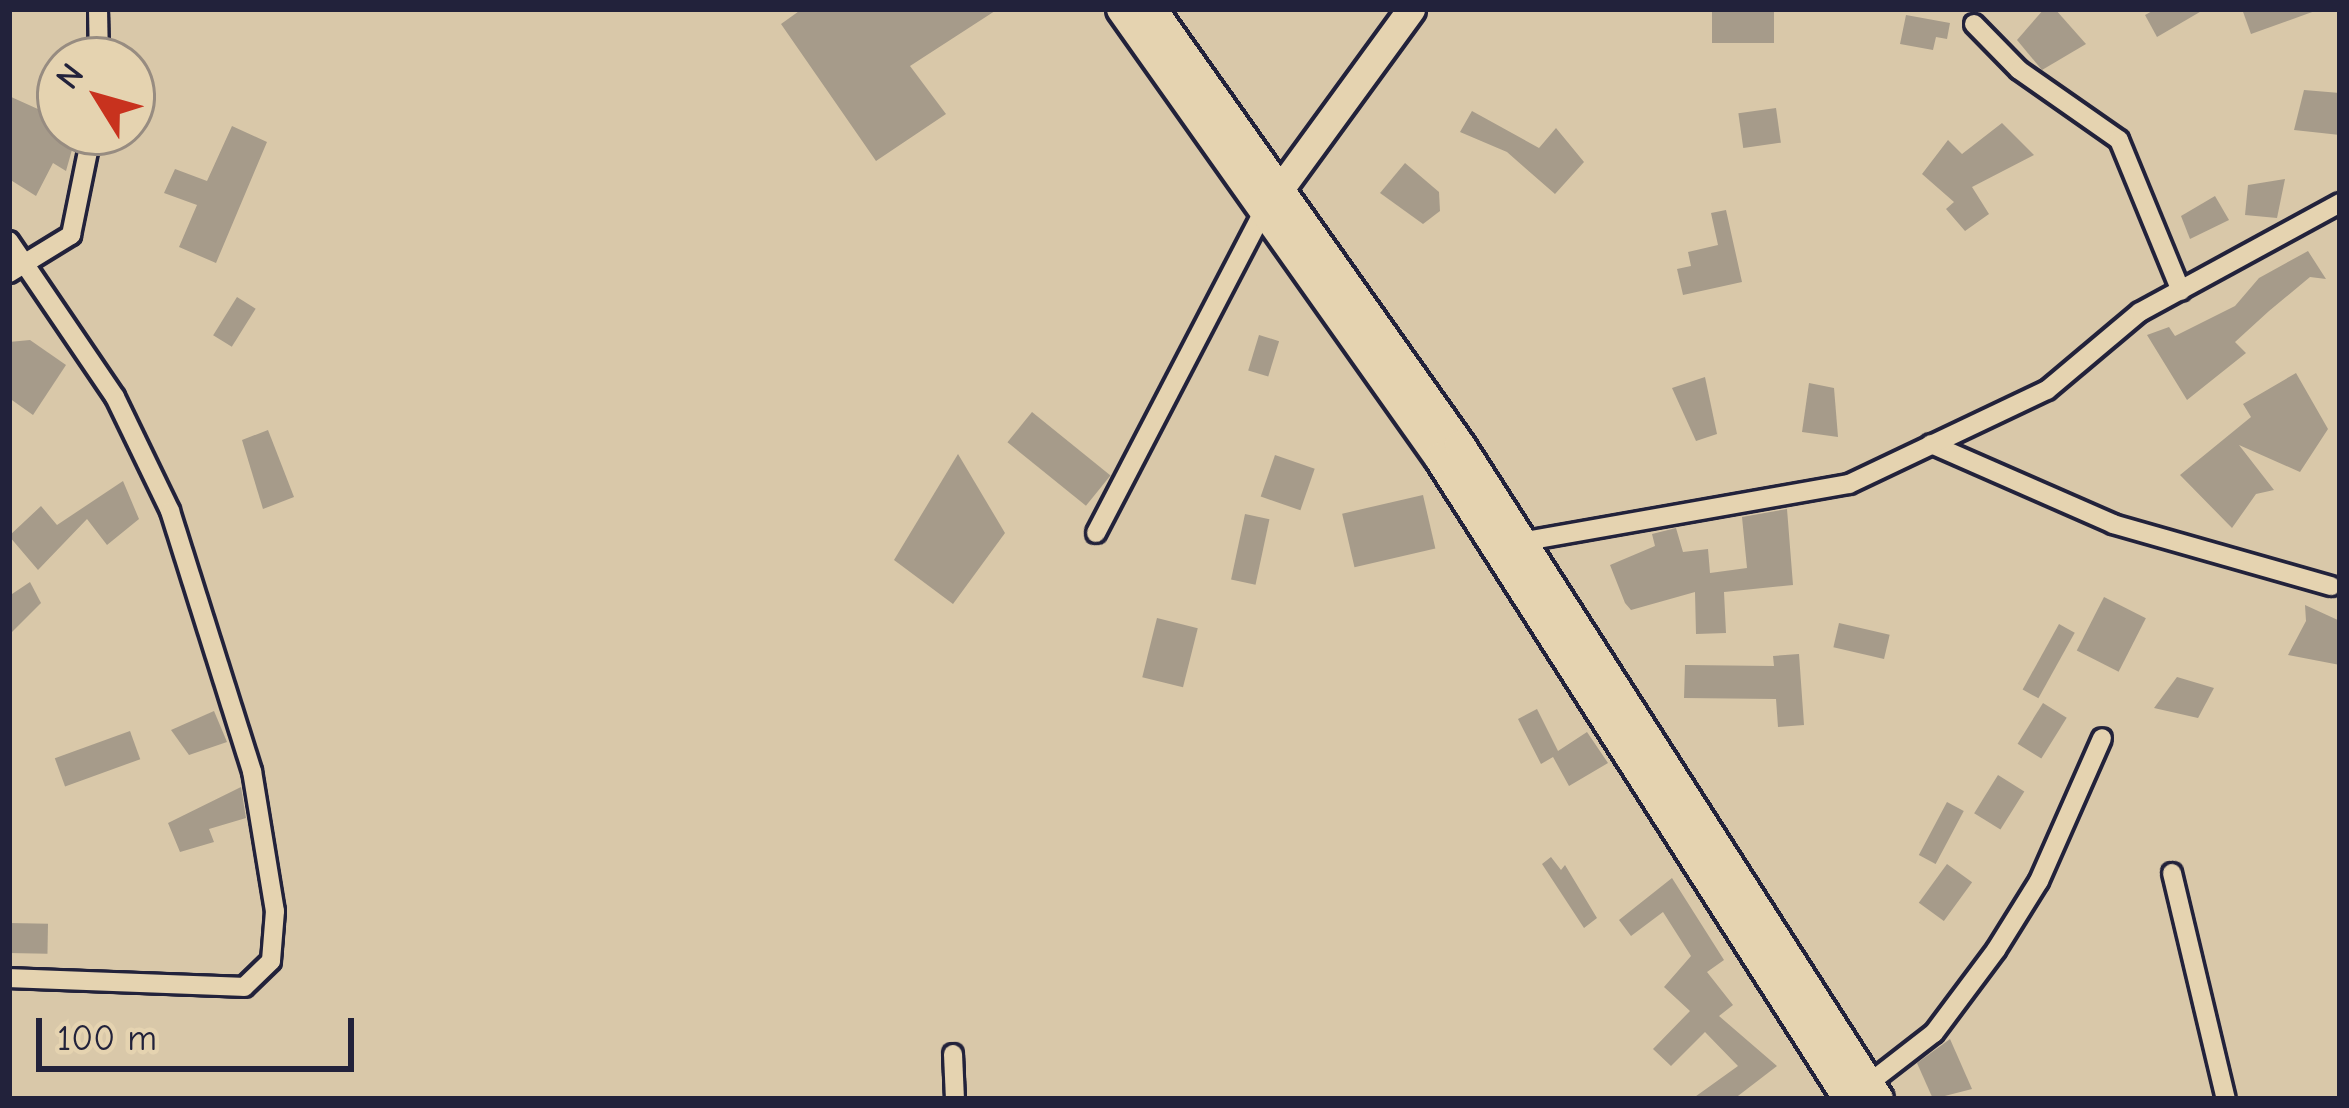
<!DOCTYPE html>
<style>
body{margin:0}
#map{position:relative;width:2349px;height:1108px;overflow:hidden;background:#d9c8a9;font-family:"Comic Neue",sans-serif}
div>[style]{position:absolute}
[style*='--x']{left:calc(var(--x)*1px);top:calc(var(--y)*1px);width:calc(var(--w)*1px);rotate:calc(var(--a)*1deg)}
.building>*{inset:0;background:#a69b8a;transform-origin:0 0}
.roads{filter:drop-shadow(3px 0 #22223b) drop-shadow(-3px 0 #22223b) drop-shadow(0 3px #22223b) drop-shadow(0 -3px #22223b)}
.street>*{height:18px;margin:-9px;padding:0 9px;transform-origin:9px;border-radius:9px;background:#e5d3b0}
.secondary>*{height:27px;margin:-13.5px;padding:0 13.5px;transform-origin:13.5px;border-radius:13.5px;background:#e5d3b0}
.primary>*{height:30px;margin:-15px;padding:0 15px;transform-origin:15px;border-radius:15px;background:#e5d3b0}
span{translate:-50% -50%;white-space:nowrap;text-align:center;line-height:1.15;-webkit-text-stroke:9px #e5d3b0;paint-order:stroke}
.frame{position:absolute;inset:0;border:12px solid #22223b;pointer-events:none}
.north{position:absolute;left:36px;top:36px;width:120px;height:120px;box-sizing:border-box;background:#e5d3b0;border:3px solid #978c81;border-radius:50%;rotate:307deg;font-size:33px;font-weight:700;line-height:48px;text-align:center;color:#22223b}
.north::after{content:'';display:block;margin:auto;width:42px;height:54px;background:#c8321e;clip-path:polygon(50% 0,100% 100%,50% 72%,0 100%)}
.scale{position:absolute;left:36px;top:1018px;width:318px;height:54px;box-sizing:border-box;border:6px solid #22223b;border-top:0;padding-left:15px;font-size:36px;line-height:42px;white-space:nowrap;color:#22223b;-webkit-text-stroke:9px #e5d3b0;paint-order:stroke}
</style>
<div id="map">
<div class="building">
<div style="clip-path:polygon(802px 9px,998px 9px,910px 66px,946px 114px,876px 161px,781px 24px)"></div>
<div style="left:1712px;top:9px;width:62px;height:34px"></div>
<div style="clip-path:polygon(2044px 9px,2055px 9px,2086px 44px,2042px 70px,2017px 40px)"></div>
<div style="clip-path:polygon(2156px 9px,2205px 9px,2157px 37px,2145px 15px)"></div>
<div style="clip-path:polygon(2242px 9px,2314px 9px,2315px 11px,2251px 34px)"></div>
<div style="clip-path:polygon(1906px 15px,1950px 23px,1947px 39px,1936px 37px,1933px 50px,1900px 44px)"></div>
<div style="clip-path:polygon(2304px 90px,2340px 93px,2340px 135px,2294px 130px)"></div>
<div style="clip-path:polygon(9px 96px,60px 119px,60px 132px,77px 132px,66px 171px,53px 163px,36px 196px,9px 179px)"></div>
<div style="left:1776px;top:108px;width:35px;height:38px;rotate:82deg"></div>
<div style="clip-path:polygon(1472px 111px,1539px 148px,1556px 128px,1584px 162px,1555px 194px,1507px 152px,1460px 132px)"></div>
<div style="clip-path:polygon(2002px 123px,2034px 155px,1972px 187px,1989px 214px,1965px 231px,1946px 209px,1954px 202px,1922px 174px,1948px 140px,1962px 154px)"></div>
<div style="clip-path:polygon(232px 126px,267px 142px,216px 263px,179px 247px,197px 205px,164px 193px,175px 169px,207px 181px)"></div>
<div style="clip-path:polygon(1405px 163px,1439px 192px,1440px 211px,1423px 224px,1380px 193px)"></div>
<div style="clip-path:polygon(2285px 179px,2277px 218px,2245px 215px,2248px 185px)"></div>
<div style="clip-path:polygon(2215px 196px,2229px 220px,2190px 239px,2181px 216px)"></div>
<div style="clip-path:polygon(1726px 210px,1742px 282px,1683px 295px,1677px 269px,1691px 266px,1688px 252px,1718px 245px,1711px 213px)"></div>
<div style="clip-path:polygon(2308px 251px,2326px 279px,2310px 277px,2269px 311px,2235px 342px,2246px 353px,2187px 400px,2147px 335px,2169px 327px,2175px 336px,2235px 306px,2259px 278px)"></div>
<div style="left:237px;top:297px;width:22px;height:45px;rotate:32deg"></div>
<div style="left:1259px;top:335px;width:21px;height:37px;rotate:17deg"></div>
<div style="clip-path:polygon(30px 340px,66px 365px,33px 415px,9px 398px,9px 342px)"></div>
<div style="clip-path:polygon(2296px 373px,2328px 429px,2300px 472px,2239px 445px,2274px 490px,2256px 494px,2232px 528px,2180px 475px,2251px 417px,2243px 404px)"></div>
<div style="clip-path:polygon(1705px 377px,1717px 434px,1696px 441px,1672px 388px)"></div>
<div style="clip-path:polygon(1809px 383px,1834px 388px,1838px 437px,1802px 432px)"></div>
<div style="left:1032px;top:412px;width:101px;height:39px;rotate:39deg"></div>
<div style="clip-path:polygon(268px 430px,294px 497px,263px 509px,242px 440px)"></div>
<div style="clip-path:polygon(958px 454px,1005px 533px,953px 604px,894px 560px)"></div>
<div style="left:1275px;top:455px;width:42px;height:44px;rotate:19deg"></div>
<div style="clip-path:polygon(123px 481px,139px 519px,107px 545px,87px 519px,38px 570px,9px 536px,41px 506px,57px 525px)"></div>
<div style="left:1423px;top:495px;width:55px;height:83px;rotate:77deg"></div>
<div style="clip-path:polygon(1787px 509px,1793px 585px,1724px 592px,1726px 633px,1696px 634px,1695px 592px,1631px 610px,1625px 603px,1610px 565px,1655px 546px,1652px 534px,1676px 528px,1683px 552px,1708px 549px,1710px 573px,1747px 568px,1742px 517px)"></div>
<div style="left:1245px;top:514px;width:25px;height:67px;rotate:12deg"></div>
<div style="clip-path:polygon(30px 582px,41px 603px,9px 635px,9px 596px)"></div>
<div style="left:2104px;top:597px;width:47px;height:60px;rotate:27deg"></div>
<div style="clip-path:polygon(2305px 605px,2340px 621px,2340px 665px,2288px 655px,2306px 621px)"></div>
<div style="left:1157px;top:618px;width:42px;height:61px;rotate:14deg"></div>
<div style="left:1839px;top:623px;width:52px;height:25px;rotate:13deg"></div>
<div style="left:2059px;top:624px;width:18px;height:75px;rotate:29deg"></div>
<div style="clip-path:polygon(1799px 654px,1804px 725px,1778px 727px,1776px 699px,1684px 698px,1685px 665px,1774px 666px,1773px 656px)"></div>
<div style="clip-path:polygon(2177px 677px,2214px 688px,2198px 718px,2154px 708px)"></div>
<div style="left:2043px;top:703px;width:28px;height:48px;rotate:32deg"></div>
<div style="clip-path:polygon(1537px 709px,1558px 751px,1587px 732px,1608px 763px,1569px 786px,1553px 757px,1541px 764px,1518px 719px)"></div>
<div style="clip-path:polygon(214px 711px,227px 742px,189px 755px,171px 730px)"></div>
<div style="left:130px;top:731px;width:30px;height:80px;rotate:70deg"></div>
<div style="left:1998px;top:775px;width:31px;height:45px;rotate:32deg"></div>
<div style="clip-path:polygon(241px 787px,246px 818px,209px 829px,214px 842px,180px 852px,168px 823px)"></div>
<div style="left:1947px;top:802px;width:19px;height:60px;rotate:28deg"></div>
<div style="clip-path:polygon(1551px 857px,1561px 870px,1565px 865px,1597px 918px,1584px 928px,1542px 864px)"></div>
<div style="left:1947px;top:864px;width:31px;height:48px;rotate:36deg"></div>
<div style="clip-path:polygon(1672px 878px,1724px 960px,1707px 972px,1733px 1005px,1719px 1016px,1777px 1066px,1734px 1099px,1692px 1099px,1738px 1066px,1705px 1032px,1671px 1066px,1653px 1049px,1690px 1011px,1664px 987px,1691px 956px,1663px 912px,1631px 936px,1619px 920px)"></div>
<div style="left:9px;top:923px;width:39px;height:30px;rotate:1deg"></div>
<div style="clip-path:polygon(1950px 1039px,1972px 1089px,1933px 1099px,1917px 1063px)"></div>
</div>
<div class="roads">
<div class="street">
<div style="--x:98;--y:9;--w:51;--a:88.9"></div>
<div style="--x:1974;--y:24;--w:64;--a:45.6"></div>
<div style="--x:2019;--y:70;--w:122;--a:35"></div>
<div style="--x:2119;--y:140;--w:163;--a:67.7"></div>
<div style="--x:9;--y:241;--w:189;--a:55.8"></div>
<div style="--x:115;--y:397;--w:127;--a:64.2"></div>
<div style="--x:170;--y:511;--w:273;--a:72.5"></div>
<div style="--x:252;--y:771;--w:142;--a:80.7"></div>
<div style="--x:275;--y:911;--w:50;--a:94.6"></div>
<div style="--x:271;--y:961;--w:37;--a:136"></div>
<div style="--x:244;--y:987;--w:235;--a:-177.8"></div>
<div style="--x:9;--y:273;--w:73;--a:-31.5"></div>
<div style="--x:71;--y:235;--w:105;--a:-78.5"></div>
<div style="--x:1931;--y:444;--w:199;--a:23.7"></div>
<div style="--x:2113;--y:524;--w:227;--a:15.9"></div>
<div style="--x:1096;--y:533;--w:365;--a:-62.5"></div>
<div style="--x:1520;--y:542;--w:334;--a:-10"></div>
<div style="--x:1849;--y:484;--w:219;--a:-25.4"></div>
<div style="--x:2047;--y:390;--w:121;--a:-40"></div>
<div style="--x:2140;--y:312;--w:228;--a:-28.6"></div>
<div style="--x:2172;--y:873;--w:232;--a:76.6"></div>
<div style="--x:953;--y:1054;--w:45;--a:87.5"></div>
<div style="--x:1868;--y:1084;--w:83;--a:-37.7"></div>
<div style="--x:1934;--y:1033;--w:104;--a:-53.2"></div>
<div style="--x:1996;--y:950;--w:81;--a:-58.1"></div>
<div style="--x:2039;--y:881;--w:156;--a:-66.2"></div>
</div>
<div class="secondary">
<div style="--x:1269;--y:204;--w:241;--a:-53.9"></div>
</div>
<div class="primary">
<div style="--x:1122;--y:9;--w:550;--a:54.69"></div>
<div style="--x:1440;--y:458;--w:760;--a:57.46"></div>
<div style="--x:1151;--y:9;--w:535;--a:54.74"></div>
<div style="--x:1460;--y:446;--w:775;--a:57.38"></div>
</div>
</div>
<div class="frame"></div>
<div class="north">N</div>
<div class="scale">100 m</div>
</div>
